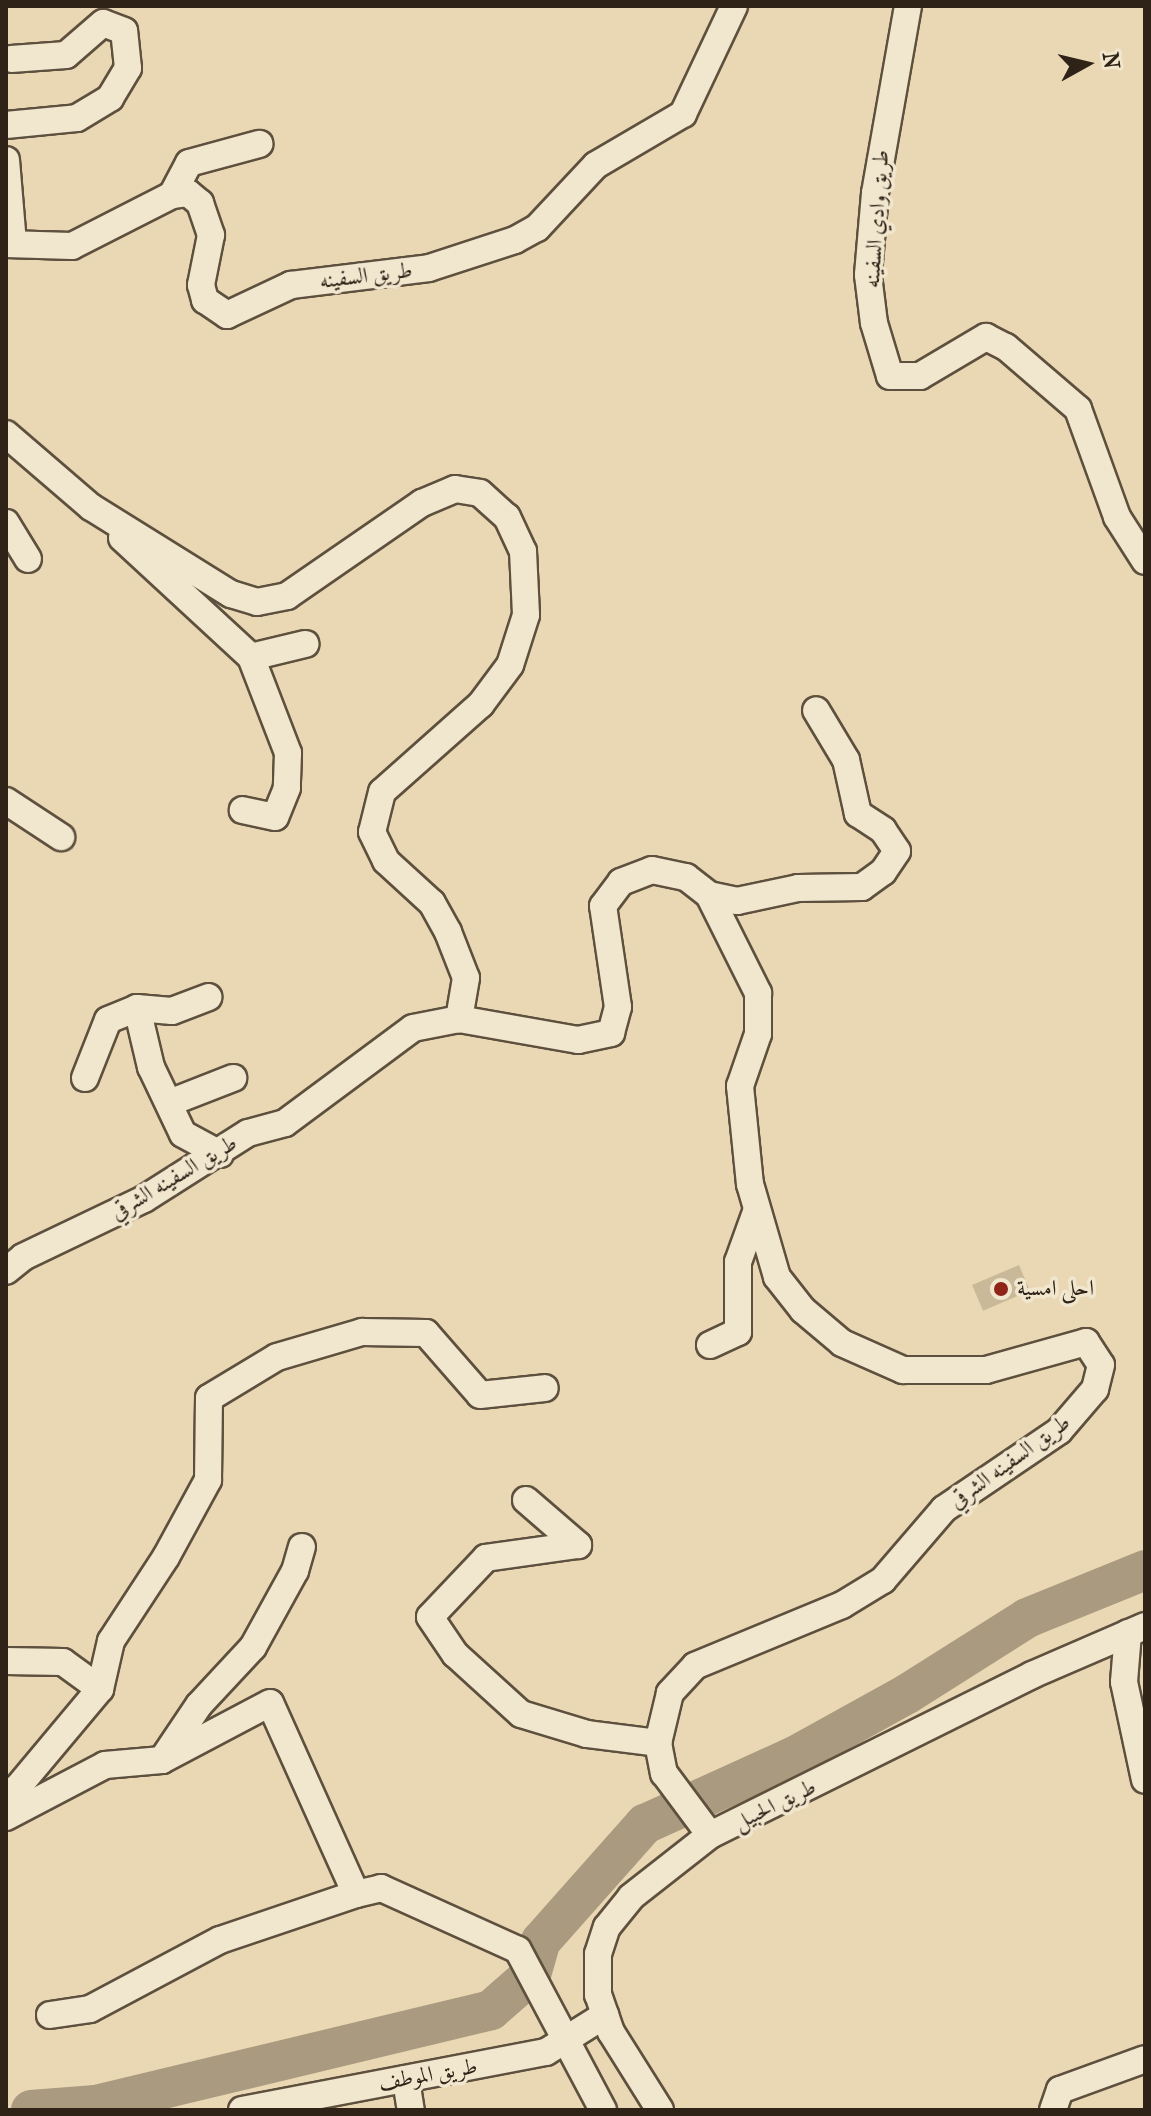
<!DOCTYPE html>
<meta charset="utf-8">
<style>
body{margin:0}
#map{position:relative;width:1151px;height:2116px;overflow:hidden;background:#ead8b4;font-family:"IM FELL French Canon",Amiri,serif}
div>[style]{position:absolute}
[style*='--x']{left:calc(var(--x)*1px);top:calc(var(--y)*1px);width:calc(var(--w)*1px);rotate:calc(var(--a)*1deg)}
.green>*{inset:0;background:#cab999;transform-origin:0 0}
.river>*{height:40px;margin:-20px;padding:0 20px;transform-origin:20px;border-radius:20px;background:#aa9a7f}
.roads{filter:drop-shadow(2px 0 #5e503e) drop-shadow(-2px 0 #5e503e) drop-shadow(0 2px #5e503e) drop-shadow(0 -2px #5e503e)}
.minor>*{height:26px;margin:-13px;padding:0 13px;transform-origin:13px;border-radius:13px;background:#f1e6ce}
.dots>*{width:22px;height:22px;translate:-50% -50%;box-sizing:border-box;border:4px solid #f1e6ce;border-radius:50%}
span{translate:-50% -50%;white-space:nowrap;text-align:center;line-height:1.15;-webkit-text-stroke:7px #f1e6ce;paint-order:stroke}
.street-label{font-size:22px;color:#2f2217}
.poi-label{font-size:22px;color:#2f2217}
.left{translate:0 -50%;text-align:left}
.frame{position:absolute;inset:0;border:8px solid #2f2217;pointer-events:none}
.north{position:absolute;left:1047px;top:24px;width:80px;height:80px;-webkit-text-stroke:6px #f1e6ce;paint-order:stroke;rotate:82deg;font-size:22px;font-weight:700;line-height:32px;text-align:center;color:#2f2217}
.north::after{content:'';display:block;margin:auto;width:28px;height:36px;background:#2f2217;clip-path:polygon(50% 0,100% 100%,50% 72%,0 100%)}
</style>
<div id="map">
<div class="green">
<div style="left:1019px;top:1265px;width:28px;height:51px;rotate:67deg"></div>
</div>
<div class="river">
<div style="--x:31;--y:2110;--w:65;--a:-4.4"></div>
<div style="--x:96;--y:2105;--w:406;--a:-13.5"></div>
<div style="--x:491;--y:2010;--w:53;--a:-41.2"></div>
<div style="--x:531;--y:1975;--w:35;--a:-74"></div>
<div style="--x:541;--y:1941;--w:157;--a:-48.4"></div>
<div style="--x:645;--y:1824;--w:165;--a:-24.4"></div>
<div style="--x:795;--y:1756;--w:128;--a:-29"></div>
<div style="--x:907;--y:1694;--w:142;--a:-32.3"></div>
<div style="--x:1027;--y:1618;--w:127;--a:-22.1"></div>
</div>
<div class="roads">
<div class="minor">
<div style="--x:908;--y:6;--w:190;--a:100"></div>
<div style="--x:875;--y:193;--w:82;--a:94.9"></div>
<div style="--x:868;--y:275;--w:48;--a:82.9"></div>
<div style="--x:874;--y:323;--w:55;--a:73.2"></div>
<div style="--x:890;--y:376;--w:30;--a:0"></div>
<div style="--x:920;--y:376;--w:77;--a:-30.6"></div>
<div style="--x:986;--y:337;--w:22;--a:27"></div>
<div style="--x:1006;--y:347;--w:95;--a:40.7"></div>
<div style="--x:1078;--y:409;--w:115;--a:70.1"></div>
<div style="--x:1117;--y:517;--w:52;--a:57.5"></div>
<div style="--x:6;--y:125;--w:71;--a:-5.6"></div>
<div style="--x:77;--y:118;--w:39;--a:-31"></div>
<div style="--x:110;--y:98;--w:35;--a:-59"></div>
<div style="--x:128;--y:68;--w:37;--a:-96"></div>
<div style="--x:124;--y:31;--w:22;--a:-159"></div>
<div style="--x:103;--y:23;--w:49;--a:139.1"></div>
<div style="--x:66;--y:55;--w:55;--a:175.8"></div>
<div style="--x:6;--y:160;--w:83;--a:85.2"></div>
<div style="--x:172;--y:195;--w:36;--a:-62"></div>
<div style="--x:189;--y:163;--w:73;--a:-15.2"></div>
<div style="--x:6;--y:244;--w:66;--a:1.7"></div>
<div style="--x:72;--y:246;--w:112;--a:-27"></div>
<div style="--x:172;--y:195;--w:16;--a:-7"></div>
<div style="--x:188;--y:193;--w:16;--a:40"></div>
<div style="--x:200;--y:203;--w:34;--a:71"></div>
<div style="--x:211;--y:235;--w:51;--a:101.3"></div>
<div style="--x:201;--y:285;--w:16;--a:75"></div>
<div style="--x:205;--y:300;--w:27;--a:34"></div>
<div style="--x:227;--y:315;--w:71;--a:-25.1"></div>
<div style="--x:291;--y:285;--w:139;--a:-7"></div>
<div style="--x:429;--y:268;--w:90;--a:-18"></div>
<div style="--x:515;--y:240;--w:25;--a:-29"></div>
<div style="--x:537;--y:228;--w:86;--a:-46.9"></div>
<div style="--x:596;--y:165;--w:101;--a:-30.4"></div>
<div style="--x:683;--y:114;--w:119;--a:-64.7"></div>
<div style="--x:6;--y:434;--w:112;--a:40.7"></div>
<div style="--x:91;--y:507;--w:165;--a:31.9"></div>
<div style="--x:231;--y:594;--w:27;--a:17"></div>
<div style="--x:257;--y:602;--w:31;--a:-11"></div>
<div style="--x:287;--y:596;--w:164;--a:-34.6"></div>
<div style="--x:422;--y:503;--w:36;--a:-23"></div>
<div style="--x:455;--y:489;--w:25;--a:9"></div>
<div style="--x:480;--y:493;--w:36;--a:42"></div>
<div style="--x:507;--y:517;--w:38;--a:65"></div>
<div style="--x:523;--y:551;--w:64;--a:87.3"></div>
<div style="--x:526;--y:615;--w:52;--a:107.7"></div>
<div style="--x:510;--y:665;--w:49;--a:126.6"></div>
<div style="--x:481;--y:704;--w:132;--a:138.4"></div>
<div style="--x:382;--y:792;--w:41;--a:104"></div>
<div style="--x:372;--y:832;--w:32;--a:64"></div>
<div style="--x:386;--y:861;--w:62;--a:42.4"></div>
<div style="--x:432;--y:903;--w:33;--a:61"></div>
<div style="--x:448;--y:932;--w:49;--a:68.6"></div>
<div style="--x:466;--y:978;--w:42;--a:99.7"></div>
<div style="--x:6;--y:523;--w:42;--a:58.6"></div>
<div style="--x:122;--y:538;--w:176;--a:42.7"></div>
<div style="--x:251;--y:657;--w:103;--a:68.9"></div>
<div style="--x:288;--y:753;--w:35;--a:92"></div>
<div style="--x:287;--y:788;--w:31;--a:112"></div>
<div style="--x:275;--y:817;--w:33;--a:-168"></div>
<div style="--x:251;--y:657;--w:56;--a:-13.5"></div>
<div style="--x:6;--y:801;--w:66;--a:33.2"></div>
<div style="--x:709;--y:895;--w:29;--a:12"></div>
<div style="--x:737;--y:901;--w:62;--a:-12"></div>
<div style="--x:798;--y:888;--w:64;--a:-0.9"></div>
<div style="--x:862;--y:887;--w:26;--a:-36"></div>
<div style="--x:883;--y:872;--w:25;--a:-56"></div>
<div style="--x:897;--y:851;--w:25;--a:-124"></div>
<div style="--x:883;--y:830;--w:30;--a:-147"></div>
<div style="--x:858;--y:814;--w:55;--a:-102.5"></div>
<div style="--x:846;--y:760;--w:58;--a:-121"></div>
<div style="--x:137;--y:1008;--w:35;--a:5"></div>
<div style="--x:172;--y:1011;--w:39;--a:-21"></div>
<div style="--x:85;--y:1078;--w:62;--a:-68.4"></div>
<div style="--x:108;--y:1020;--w:31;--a:-22"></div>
<div style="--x:137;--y:1008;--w:61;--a:76.7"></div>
<div style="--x:151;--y:1067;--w:74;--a:64.5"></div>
<div style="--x:183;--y:1134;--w:42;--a:28.4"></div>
<div style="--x:169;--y:1103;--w:69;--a:-21.3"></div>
<div style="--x:6;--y:1271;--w:22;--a:-39"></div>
<div style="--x:23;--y:1257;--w:134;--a:-25.6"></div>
<div style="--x:144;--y:1199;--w:123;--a:-32.4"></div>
<div style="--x:248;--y:1133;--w:38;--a:-15"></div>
<div style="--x:285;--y:1123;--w:159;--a:-36.6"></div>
<div style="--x:413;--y:1028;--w:47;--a:-11.1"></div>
<div style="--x:459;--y:1019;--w:121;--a:10"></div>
<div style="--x:578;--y:1040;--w:34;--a:-12"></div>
<div style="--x:611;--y:1033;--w:27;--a:-75"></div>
<div style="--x:618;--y:1007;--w:102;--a:-98.4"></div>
<div style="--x:603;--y:906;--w:30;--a:-53"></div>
<div style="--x:621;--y:882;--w:33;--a:-21"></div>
<div style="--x:652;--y:870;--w:35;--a:12"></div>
<div style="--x:686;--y:877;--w:29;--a:38"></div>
<div style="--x:709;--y:895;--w:110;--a:63.4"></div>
<div style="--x:758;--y:993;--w:41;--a:90"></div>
<div style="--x:758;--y:1034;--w:55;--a:109.1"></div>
<div style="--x:740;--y:1086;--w:99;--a:84.2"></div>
<div style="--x:750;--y:1184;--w:97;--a:73.8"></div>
<div style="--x:777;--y:1277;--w:42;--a:51.8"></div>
<div style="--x:803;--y:1310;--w:51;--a:40.2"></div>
<div style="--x:842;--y:1343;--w:67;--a:23.9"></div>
<div style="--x:903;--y:1370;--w:83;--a:0"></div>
<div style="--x:986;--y:1370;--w:104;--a:-15.6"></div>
<div style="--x:1086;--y:1342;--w:27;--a:57"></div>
<div style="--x:1101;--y:1365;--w:25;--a:104"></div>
<div style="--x:1095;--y:1389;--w:55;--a:130.6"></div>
<div style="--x:1059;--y:1431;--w:139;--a:145.9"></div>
<div style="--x:944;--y:1509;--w:94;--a:130.7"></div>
<div style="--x:883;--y:1580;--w:48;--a:148.6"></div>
<div style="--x:842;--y:1605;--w:159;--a:157.5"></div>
<div style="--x:695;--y:1666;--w:37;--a:133"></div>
<div style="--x:670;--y:1693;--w:51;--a:103.5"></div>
<div style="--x:658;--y:1743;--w:31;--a:79"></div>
<div style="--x:664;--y:1773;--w:77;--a:53.4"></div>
<div style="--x:710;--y:1345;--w:31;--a:-25"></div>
<div style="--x:738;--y:1332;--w:70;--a:-90"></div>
<div style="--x:738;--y:1262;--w:53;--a:-70.2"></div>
<div style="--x:526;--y:1500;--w:69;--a:40.9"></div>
<div style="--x:578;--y:1545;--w:93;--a:172"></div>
<div style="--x:486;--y:1558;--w:81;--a:133.5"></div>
<div style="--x:430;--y:1617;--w:45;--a:56"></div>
<div style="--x:455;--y:1654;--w:89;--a:42.3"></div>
<div style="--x:521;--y:1714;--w:69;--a:16.9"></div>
<div style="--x:587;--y:1734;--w:72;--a:7.2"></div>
<div style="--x:1128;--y:1633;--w:49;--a:94.7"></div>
<div style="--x:1124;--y:1682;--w:100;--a:77.9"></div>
<div style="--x:6;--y:1661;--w:57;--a:1"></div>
<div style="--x:63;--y:1662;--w:46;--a:36.1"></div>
<div style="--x:6;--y:1816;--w:31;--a:-68"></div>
<div style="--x:18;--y:1787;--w:128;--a:-50.1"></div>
<div style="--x:100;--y:1689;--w:49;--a:-77.1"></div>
<div style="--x:111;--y:1641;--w:100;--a:-56.8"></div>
<div style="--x:166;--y:1557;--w:88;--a:-61.4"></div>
<div style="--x:208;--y:1480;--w:82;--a:-89.3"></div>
<div style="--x:209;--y:1398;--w:79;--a:-31.1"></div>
<div style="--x:277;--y:1357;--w:89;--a:-16.4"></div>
<div style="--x:362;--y:1332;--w:64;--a:0.9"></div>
<div style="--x:426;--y:1333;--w:82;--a:48.9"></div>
<div style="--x:480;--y:1395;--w:65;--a:-6.1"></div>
<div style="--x:6;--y:1817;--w:112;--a:-27.7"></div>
<div style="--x:105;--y:1765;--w:57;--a:-5"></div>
<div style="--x:162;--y:1760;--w:66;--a:-56.1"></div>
<div style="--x:199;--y:1705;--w:79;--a:-47"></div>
<div style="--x:253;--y:1647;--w:87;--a:-61.1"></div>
<div style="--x:295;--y:1571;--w:25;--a:-74"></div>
<div style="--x:356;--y:1894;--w:26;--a:-13"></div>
<div style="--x:381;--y:1888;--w:150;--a:24.3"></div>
<div style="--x:518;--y:1950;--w:181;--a:62"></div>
<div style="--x:50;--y:2015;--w:40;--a:-8.5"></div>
<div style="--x:90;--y:2009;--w:147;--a:-28"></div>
<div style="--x:220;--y:1940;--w:144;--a:-18.7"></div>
<div style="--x:356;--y:1894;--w:209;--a:-114.2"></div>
<div style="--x:270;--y:1703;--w:122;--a:152.2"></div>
<div style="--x:406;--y:2080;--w:30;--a:81"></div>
<div style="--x:242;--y:2110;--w:309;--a:-10.8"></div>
<div style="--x:546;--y:2052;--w:70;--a:-32.1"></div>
<div style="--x:660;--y:2110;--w:92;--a:-122.1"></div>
<div style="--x:611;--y:2032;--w:39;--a:-109"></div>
<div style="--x:598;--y:1995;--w:41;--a:-90"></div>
<div style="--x:598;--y:1954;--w:28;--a:-72"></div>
<div style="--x:607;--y:1927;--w:38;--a:-51"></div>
<div style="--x:631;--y:1897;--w:100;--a:-38.1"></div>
<div style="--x:710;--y:1835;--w:360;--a:-26.4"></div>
<div style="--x:1032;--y:1675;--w:123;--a:-23.4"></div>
<div style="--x:1053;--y:2110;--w:21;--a:-71"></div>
<div style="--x:1060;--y:2090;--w:90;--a:-20"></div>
</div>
</div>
<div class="dots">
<div style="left:1001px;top:1289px;background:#8f2418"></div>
</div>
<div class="street-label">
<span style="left:877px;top:219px;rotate:-86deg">طريق وادي السفينه</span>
<span style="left:366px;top:276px;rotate:-7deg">طريق السفينه</span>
<span style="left:174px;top:1178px;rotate:-31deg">طريق السفينه الشرقي</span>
<span style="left:1010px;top:1462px;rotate:-36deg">طريق السفينه الشرقي</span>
<span style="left:775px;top:1805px;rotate:-26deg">طريق الحبيل</span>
<span style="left:428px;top:2075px;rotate:-10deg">طريق الموطف</span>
</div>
<div class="poi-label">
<span class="left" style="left:1017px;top:1289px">احلى امسية</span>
</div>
<div class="frame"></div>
<div class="north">N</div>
</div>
